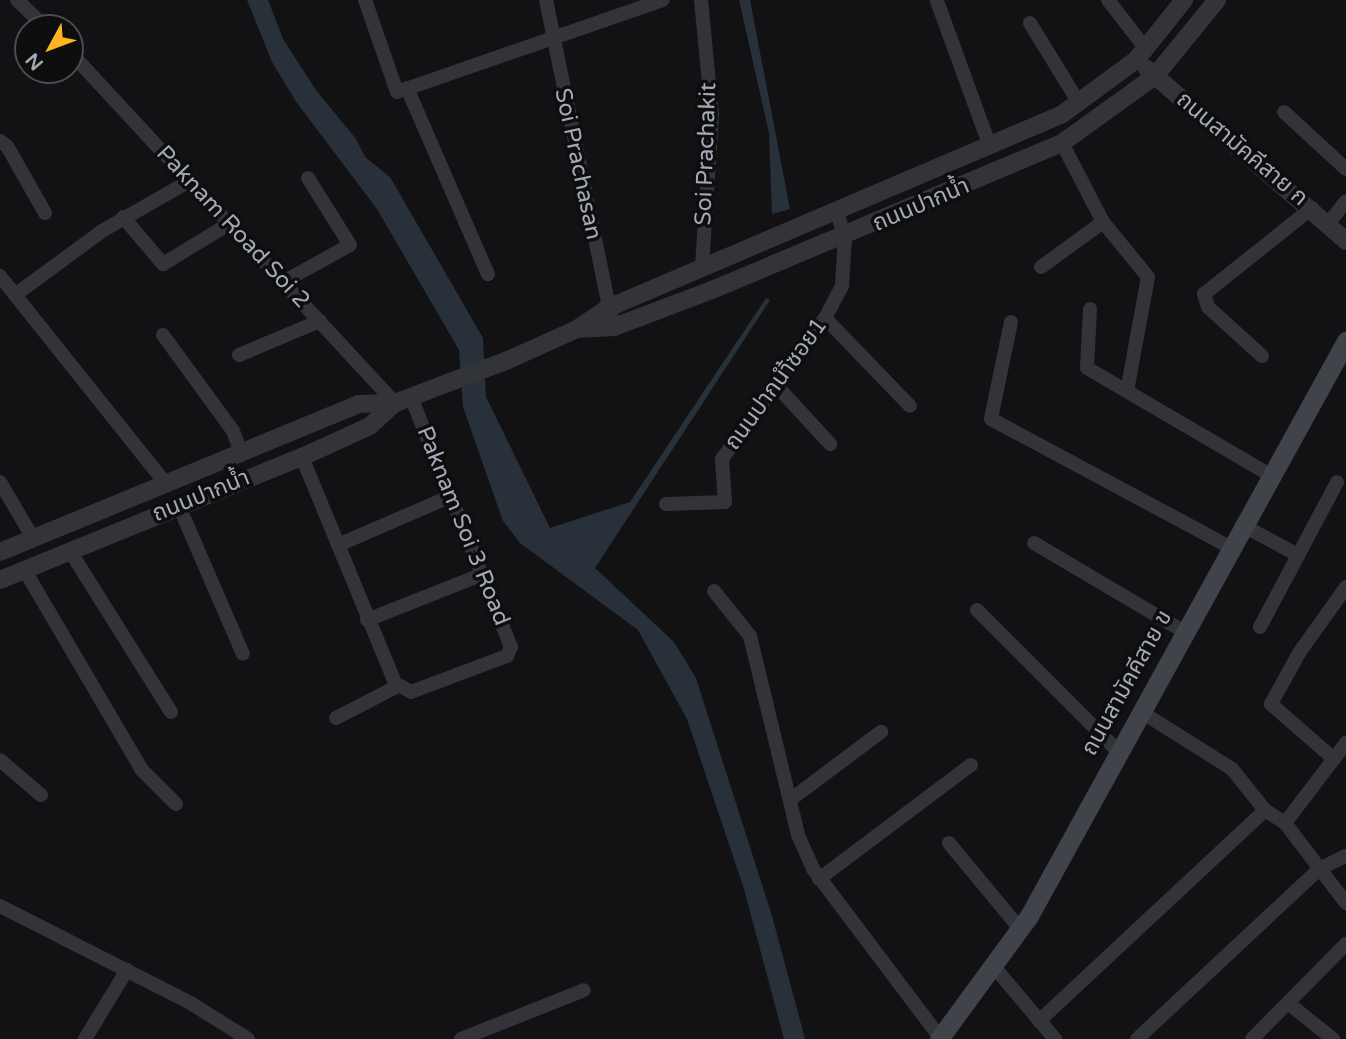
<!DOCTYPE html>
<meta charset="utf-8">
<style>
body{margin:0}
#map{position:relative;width:1346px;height:1039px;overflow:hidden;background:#121214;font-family:"Varela Round","Noto Sans Thai",sans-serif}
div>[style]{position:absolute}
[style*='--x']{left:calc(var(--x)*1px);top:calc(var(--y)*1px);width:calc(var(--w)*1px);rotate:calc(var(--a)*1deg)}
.water>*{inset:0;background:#283139}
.minor>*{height:14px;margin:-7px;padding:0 7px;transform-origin:7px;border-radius:7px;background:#33343a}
.tertiary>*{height:18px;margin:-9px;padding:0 9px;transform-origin:9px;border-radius:9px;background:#33343a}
.secondary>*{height:19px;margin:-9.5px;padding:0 9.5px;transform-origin:9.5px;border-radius:9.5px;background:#41434a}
span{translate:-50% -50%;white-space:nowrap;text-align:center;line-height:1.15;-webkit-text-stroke:7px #0e0e0f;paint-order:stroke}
.street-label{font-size:23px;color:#a3a9b6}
.north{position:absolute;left:14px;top:14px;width:70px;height:70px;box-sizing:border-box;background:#0e0e0f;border:2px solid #4a4c52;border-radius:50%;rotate:229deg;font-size:19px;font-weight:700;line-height:28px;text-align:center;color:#a3a9b6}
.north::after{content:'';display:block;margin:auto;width:24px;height:32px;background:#fdb522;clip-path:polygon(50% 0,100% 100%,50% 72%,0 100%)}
</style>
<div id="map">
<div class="water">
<div style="clip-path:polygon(247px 0,268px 0,283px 39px,316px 90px,356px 139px,365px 157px,390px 177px,483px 338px,486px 397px,550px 528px,630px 502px,766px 298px,770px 300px,595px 568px,674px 642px,696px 678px,772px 916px,805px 1039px,784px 1039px,744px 889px,687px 719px,638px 630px,520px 543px,503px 521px,463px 407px,459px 350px,377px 209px,297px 103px,272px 62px)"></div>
<div style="clip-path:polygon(739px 0,750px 0,790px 209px,772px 214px,769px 133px)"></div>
</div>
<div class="minor">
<div style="--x:17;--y:0;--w:40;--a:44"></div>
<div style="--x:365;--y:0;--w:97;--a:70.8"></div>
<div style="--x:397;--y:92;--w:281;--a:-19.1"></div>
<div style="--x:546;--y:0;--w:324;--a:78.4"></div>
<div style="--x:701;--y:0;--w:116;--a:84.5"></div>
<div style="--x:712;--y:115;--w:152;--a:93.8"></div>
<div style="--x:1108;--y:0;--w:62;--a:52.2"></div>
<div style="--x:937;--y:1;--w:155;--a:70"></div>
<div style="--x:1030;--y:23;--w:94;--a:58.5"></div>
<div style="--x:70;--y:52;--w:478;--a:47.2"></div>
<div style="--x:407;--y:88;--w:203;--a:66.5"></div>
<div style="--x:1284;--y:112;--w:84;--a:42.6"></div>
<div style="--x:0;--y:141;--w:9;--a:36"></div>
<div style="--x:7;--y:146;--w:77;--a:60.4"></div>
<div style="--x:1062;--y:143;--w:89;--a:62.6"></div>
<div style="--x:1103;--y:222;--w:71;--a:50.7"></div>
<div style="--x:1148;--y:277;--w:116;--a:100.4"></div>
<div style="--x:123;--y:217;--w:62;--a:49.6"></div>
<div style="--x:163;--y:264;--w:81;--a:-31.3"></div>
<div style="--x:1328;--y:224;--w:29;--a:-52"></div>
<div style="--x:1041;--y:267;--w:77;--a:-36"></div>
<div style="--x:0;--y:276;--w:266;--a:51.4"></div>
<div style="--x:285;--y:281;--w:74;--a:-29"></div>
<div style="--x:350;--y:245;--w:79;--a:-122.1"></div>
<div style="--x:15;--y:295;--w:108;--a:-36.3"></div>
<div style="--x:102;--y:231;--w:103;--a:-29.8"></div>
<div style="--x:1090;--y:309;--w:59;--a:92.9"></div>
<div style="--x:1087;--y:368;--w:212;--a:30.3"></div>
<div style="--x:825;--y:318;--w:122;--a:46"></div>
<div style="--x:1011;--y:322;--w:99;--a:101.7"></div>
<div style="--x:991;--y:419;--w:271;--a:28.2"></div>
<div style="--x:163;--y:335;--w:119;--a:53.9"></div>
<div style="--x:233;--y:431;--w:22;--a:69"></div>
<div style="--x:239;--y:355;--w:88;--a:-22.8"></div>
<div style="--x:1262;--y:356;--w:73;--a:-137.8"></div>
<div style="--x:1208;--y:307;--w:14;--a:-107"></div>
<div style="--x:1204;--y:294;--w:138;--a:-38.5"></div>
<div style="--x:774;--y:383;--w:83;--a:47.4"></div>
<div style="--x:302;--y:457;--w:244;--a:67.6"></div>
<div style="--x:395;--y:683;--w:18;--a:29"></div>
<div style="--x:411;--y:692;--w:103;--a:-20.6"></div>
<div style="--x:507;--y:656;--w:10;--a:-66"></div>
<div style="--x:511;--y:647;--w:269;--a:-111.8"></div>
<div style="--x:0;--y:482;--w:65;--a:59.5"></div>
<div style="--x:178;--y:504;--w:163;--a:66.6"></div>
<div style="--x:666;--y:504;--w:59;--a:-1.9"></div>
<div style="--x:725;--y:502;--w:43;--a:-94"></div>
<div style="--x:722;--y:459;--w:175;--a:-53.9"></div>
<div style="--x:825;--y:318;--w:36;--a:-62"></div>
<div style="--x:842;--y:286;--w:49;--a:-86.5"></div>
<div style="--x:845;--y:237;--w:26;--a:-108"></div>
<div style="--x:1242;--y:525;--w:64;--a:28.2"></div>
<div style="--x:1034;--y:543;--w:173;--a:30.6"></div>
<div style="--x:338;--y:545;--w:123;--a:-23.4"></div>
<div style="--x:70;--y:551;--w:190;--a:57.9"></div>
<div style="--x:24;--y:569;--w:233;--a:59.6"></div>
<div style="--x:142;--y:770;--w:48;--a:45"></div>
<div style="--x:714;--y:591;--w:58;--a:51.3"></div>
<div style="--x:750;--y:636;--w:205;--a:76.4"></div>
<div style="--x:798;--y:835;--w:37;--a:66"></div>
<div style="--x:813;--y:869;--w:213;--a:53"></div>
<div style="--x:977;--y:610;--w:199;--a:45"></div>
<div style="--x:367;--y:620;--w:125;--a:-21.6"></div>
<div style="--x:1260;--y:627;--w:164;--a:-62"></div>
<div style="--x:1140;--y:711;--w:109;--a:32.2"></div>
<div style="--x:1232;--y:769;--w:53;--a:51.2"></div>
<div style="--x:336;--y:718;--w:70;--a:-27.3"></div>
<div style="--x:1334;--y:759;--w:84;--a:-138.9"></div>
<div style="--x:1271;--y:704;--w:58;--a:-61.2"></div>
<div style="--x:1299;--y:653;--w:81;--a:-54.5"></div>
<div style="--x:0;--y:760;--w:54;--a:40.5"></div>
<div style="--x:790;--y:800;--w:114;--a:-36.8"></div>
<div style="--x:1265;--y:810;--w:24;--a:33"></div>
<div style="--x:1285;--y:823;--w:101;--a:52.7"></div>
<div style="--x:1285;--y:823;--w:101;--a:-52.7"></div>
<div style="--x:949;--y:843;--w:113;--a:50.4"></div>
<div style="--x:819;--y:879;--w:190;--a:-36.9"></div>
<div style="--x:0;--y:906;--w:216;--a:27"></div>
<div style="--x:192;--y:1004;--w:66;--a:32"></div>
<div style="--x:995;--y:968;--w:93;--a:49.8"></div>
<div style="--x:1288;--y:1003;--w:58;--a:38.7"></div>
<div style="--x:1039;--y:1021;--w:309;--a:-43"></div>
<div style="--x:85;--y:1039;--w:81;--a:-58.7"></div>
<div style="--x:461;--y:1039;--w:132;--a:-21.7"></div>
<div style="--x:1137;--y:1039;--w:249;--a:-43"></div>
<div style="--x:1319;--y:869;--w:30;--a:-26"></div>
<div style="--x:1252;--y:1039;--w:134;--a:-45.3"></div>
</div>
<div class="tertiary">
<div style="--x:1147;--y:69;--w:263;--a:40.8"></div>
<div style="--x:577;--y:329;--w:37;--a:-3"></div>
<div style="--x:614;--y:327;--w:105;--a:-20.7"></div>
<div style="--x:712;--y:290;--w:380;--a:-22.8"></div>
<div style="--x:1062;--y:143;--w:115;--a:-35.8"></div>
<div style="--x:1155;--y:76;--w:98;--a:-50.8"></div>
<div style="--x:0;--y:552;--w:388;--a:-22.4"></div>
<div style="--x:359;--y:404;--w:36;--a:-2"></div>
<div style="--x:395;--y:403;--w:121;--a:-20.8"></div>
<div style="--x:508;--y:360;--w:76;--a:-24.2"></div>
<div style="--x:577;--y:329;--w:37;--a:-34"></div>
<div style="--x:608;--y:308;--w:492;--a:-23.1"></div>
<div style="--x:1061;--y:115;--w:93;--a:-36.3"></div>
<div style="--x:1136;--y:60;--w:77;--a:-51.3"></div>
<div style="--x:0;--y:580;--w:326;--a:-22.2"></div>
<div style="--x:302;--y:457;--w:75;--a:-24.5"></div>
<div style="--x:370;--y:426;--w:34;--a:-43"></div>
</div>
<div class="secondary">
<div style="--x:939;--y:1039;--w:152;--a:-53.8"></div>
<div style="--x:1029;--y:916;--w:657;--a:-61.13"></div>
</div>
<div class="street-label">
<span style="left:1242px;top:149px;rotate:40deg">ถนนสามัคคีสาย ก</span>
<span style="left:706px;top:154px;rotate:-88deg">Soi Prachakit</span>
<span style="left:578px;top:164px;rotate:78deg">Soi Prachasan</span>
<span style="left:921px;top:205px;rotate:-23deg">ถนนปากน้ำ</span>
<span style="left:233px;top:227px;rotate:47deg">Paknam Road Soi 2</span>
<span style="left:776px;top:384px;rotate:-54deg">ถนนปากนำ้ซอย1</span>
<span style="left:201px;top:496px;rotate:-22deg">ถนนปากน้ำ</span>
<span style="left:463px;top:526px;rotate:68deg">Paknam Soi 3 Road</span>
<span style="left:1127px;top:683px;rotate:-61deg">ถนนสามัคคีสาย ข</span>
</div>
<div class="north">N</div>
</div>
